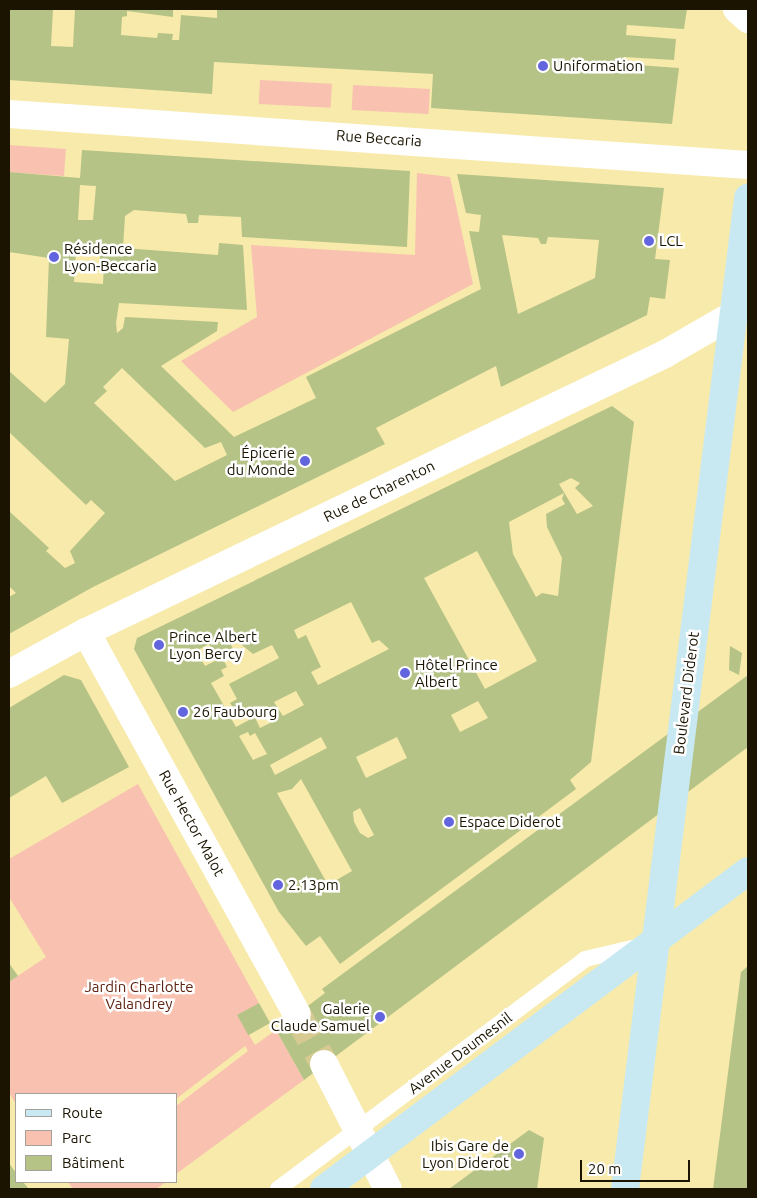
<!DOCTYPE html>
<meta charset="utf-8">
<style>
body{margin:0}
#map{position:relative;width:757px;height:1198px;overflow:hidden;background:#f7eaab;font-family:Ubuntu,sans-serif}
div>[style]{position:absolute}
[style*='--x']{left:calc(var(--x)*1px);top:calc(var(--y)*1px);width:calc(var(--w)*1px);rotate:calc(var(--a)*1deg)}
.green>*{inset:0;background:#f9c1b0;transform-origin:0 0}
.building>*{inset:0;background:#b6c386;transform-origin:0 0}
.minor-tunnel>*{height:28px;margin-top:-14px;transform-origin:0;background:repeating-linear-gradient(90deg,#d6ca91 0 28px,transparent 0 42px)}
.service>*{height:16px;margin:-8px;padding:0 8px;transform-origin:8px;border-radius:8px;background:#fff}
.minor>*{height:28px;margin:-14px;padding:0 14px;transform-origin:14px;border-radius:14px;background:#fff}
.secondary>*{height:28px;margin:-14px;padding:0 14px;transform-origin:14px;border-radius:14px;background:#c8e9f2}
.dots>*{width:14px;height:14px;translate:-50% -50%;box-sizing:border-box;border:2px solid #fff;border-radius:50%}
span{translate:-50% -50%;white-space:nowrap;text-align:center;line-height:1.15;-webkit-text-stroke:5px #fff;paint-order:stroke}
.poi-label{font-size:15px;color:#1a1400}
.left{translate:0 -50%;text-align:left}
.right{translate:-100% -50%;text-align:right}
.street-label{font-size:15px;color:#1a1400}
.park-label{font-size:15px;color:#5e2412}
.frame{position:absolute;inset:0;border:10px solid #1a1400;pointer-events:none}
.legend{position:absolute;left:15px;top:1093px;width:162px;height:90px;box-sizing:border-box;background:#fff;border:1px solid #a3a199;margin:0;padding:6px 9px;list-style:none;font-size:15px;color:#1a1400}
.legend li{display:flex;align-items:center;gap:10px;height:25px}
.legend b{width:25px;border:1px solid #a3a199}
.scale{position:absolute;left:580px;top:1160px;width:110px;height:22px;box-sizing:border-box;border:2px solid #1a1400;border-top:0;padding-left:6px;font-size:15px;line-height:18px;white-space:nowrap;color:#1a1400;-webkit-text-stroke:4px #fff;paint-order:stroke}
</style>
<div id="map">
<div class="green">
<div style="left:260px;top:80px;width:72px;height:24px;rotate:3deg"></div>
<div style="left:353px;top:85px;width:77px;height:25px;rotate:3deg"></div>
<div style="left:9px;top:145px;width:57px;height:27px;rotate:4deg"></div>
<div style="clip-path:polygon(417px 173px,450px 177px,473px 284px,233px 412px,181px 361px,257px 317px,251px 245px,415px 255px)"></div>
<div style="clip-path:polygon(138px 784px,259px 1003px,238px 1016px,255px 1045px,276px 1030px,304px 1080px,176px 1174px,176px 1106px,248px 1051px,245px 1046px,176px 1099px,176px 1094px,16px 1094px,16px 1104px,9px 1093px,9px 982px,46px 957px,9px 897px,9px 859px)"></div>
<div style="clip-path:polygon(68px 1182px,166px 1182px,156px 1189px,73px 1189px)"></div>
</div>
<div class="building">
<div style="clip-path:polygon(9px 9px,53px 9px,51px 46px,73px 47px,75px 9px,173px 9px,173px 17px,127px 11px,127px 16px,122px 17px,121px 35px,157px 38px,158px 33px,173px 34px,172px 40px,179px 40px,181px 15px,217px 18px,217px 9px,687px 9px,684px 29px,627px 25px,626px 35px,676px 39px,674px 60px,624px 57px,624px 64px,679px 68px,672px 124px,431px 108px,433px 74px,214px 62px,212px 94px,9px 80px)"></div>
<div style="clip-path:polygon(evenodd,82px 150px,410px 171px,407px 247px,242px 237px,241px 217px,199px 215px,198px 223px,188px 223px,186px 214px,134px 210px,125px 216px,123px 248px,218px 255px,219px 243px,243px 245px,247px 310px,119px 303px,116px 323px,117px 333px,123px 328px,125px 317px,218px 322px,217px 331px,161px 366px,234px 437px,316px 398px,306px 377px,481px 289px,469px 231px,479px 232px,481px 215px,466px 213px,457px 174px,664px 188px,655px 259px,670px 260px,665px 299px,650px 297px,647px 315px,501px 387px,496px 366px,376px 428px,385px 444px,93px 587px,9px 634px,9px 597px,16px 593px,9px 586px,9px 511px,49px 548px,46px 551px,65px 568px,75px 563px,70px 551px,105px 513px,91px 500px,86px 505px,9px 432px,9px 371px,45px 403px,65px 384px,69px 339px,46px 337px,49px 258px,9px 252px,9px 172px,80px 178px,82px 150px,80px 185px,96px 186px,93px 220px,78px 220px,80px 185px,82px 150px,502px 235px,538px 238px,541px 244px,546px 244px,548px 237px,599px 240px,595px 278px,518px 314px,502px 235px,82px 150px,76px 253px,100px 255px,100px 262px,104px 263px,103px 284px,74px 282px,76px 253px,82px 150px,122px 368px,205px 448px,221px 442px,227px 455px,175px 481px,94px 403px,107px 391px,103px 387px,122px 368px)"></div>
<div style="clip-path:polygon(evenodd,612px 406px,634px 422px,591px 762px,570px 780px,576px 789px,340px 964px,320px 936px,306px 946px,279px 912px,134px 649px,137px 638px,612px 406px,571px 478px,580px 483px,575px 488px,593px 506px,577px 514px,559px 484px,571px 478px,612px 406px,564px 493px,562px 499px,565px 504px,546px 514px,547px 527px,562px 558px,558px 596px,542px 593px,536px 597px,513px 554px,509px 522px,564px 493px,612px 406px,477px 551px,537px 661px,485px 689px,424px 578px,477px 551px,612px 406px,351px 602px,372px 643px,379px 640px,389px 649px,318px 685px,311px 672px,321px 667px,306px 635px,298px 639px,294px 630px,351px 602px,612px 406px,233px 629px,242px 645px,253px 654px,272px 645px,279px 658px,229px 684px,237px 699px,230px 703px,234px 709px,240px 706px,249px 720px,236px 727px,211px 683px,224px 676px,221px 670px,227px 667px,221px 655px,233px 649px,225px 632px,233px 629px,612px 406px,209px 644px,217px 660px,205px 666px,196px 651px,209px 644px,612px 406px,296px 691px,304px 705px,283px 716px,274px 702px,296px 691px,612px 406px,478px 701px,488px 718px,460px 732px,451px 715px,478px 701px,612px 406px,266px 706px,274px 721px,260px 728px,253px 713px,266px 706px,612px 406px,248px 732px,250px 736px,255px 733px,267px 754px,253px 760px,239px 736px,248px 732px,612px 406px,321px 737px,327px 748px,275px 775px,270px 765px,321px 737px,612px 406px,397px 737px,407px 758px,366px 778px,356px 757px,397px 737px,612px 406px,301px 779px,352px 871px,328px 885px,277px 793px,292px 789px,301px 779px,612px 406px,360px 808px,374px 835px,368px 838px,360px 833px,354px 822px,353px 812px,360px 808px)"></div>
<div style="clip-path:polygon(730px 646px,742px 653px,739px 675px,729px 670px)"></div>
<div style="clip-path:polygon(64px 675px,81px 680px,129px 767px,62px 803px,46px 776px,9px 798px,9px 708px)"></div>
<div style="clip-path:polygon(748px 675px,748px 747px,304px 1080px,276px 1030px,325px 993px,322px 989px)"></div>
<div style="clip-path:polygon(9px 963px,18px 976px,9px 982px)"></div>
<div style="clip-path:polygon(748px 966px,748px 1189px,713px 1189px,741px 972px)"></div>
<div style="left:259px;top:1003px;width:23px;height:25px;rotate:61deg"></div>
<div style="clip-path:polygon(529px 1130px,544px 1138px,537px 1189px,449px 1189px)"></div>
<div style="clip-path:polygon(9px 1163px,16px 1173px,16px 1182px,23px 1182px,29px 1189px,9px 1189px)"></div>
</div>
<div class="minor-tunnel">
<div style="--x:297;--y:1014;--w:57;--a:61.6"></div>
</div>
<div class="service">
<div style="--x:278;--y:1189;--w:384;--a:-36.8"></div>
<div style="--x:585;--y:959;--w:57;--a:-13.1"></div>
</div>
<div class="minor">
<div style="--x:737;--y:9;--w:15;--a:42"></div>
<div style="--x:9;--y:114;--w:741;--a:3.95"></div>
<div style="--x:86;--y:632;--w:436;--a:61.1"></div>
<div style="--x:9;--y:674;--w:88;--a:-28.6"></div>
<div style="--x:86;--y:632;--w:642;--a:-25.65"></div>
<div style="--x:665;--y:354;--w:96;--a:-30"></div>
<div style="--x:324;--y:1064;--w:140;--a:62.9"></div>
</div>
<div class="secondary">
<div style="--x:324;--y:1189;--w:530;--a:-36.87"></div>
<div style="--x:625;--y:1189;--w:999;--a:-82.92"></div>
</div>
<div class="dots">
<div style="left:543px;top:66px;background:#6265de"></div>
<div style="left:649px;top:241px;background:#6265de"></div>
<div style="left:54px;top:257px;background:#6265de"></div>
<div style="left:305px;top:461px;background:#6265de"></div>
<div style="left:159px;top:645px;background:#6265de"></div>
<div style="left:405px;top:673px;background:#6265de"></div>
<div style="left:183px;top:712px;background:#6265de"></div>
<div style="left:449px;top:822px;background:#6265de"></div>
<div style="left:278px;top:885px;background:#6265de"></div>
<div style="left:380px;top:1017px;background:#6265de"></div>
<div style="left:519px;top:1154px;background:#6265de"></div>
</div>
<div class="poi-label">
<span class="left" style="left:553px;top:66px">Uniformation</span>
<span class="left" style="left:659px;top:241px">LCL</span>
<span class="left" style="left:64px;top:257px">Résidence<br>Lyon-Beccaria</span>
<span class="right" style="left:295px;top:461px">Épicerie<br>du Monde</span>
<span class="left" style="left:169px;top:645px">Prince Albert<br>Lyon Bercy</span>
<span class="left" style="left:415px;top:673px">Hôtel Prince<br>Albert</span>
<span class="left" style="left:193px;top:712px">26 Faubourg</span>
<span class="left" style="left:459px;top:822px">Espace Diderot</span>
<span class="left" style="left:288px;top:885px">2.13pm</span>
<span class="right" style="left:370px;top:1017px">Galerie<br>Claude Samuel</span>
<span class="right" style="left:509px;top:1154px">Ibis Gare de<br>Lyon Diderot</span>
</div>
<div class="street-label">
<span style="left:379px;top:138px;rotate:4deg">Rue Beccaria</span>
<span style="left:379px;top:491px;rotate:-26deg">Rue de Charenton</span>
<span style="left:686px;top:693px;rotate:-83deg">Boulevard Diderot</span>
<span style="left:192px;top:823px;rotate:61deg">Rue Hector Malot</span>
<span style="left:460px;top:1053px;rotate:-37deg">Avenue Daumesnil</span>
</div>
<div class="park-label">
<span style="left:139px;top:995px">Jardin Charlotte<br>Valandrey</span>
</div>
<div class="frame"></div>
<ul class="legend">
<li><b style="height:6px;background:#c8e9f2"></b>Route</li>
<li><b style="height:14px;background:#f9c1b0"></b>Parc</li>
<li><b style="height:14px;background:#b6c386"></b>Bâtiment</li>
</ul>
<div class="scale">20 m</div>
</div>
